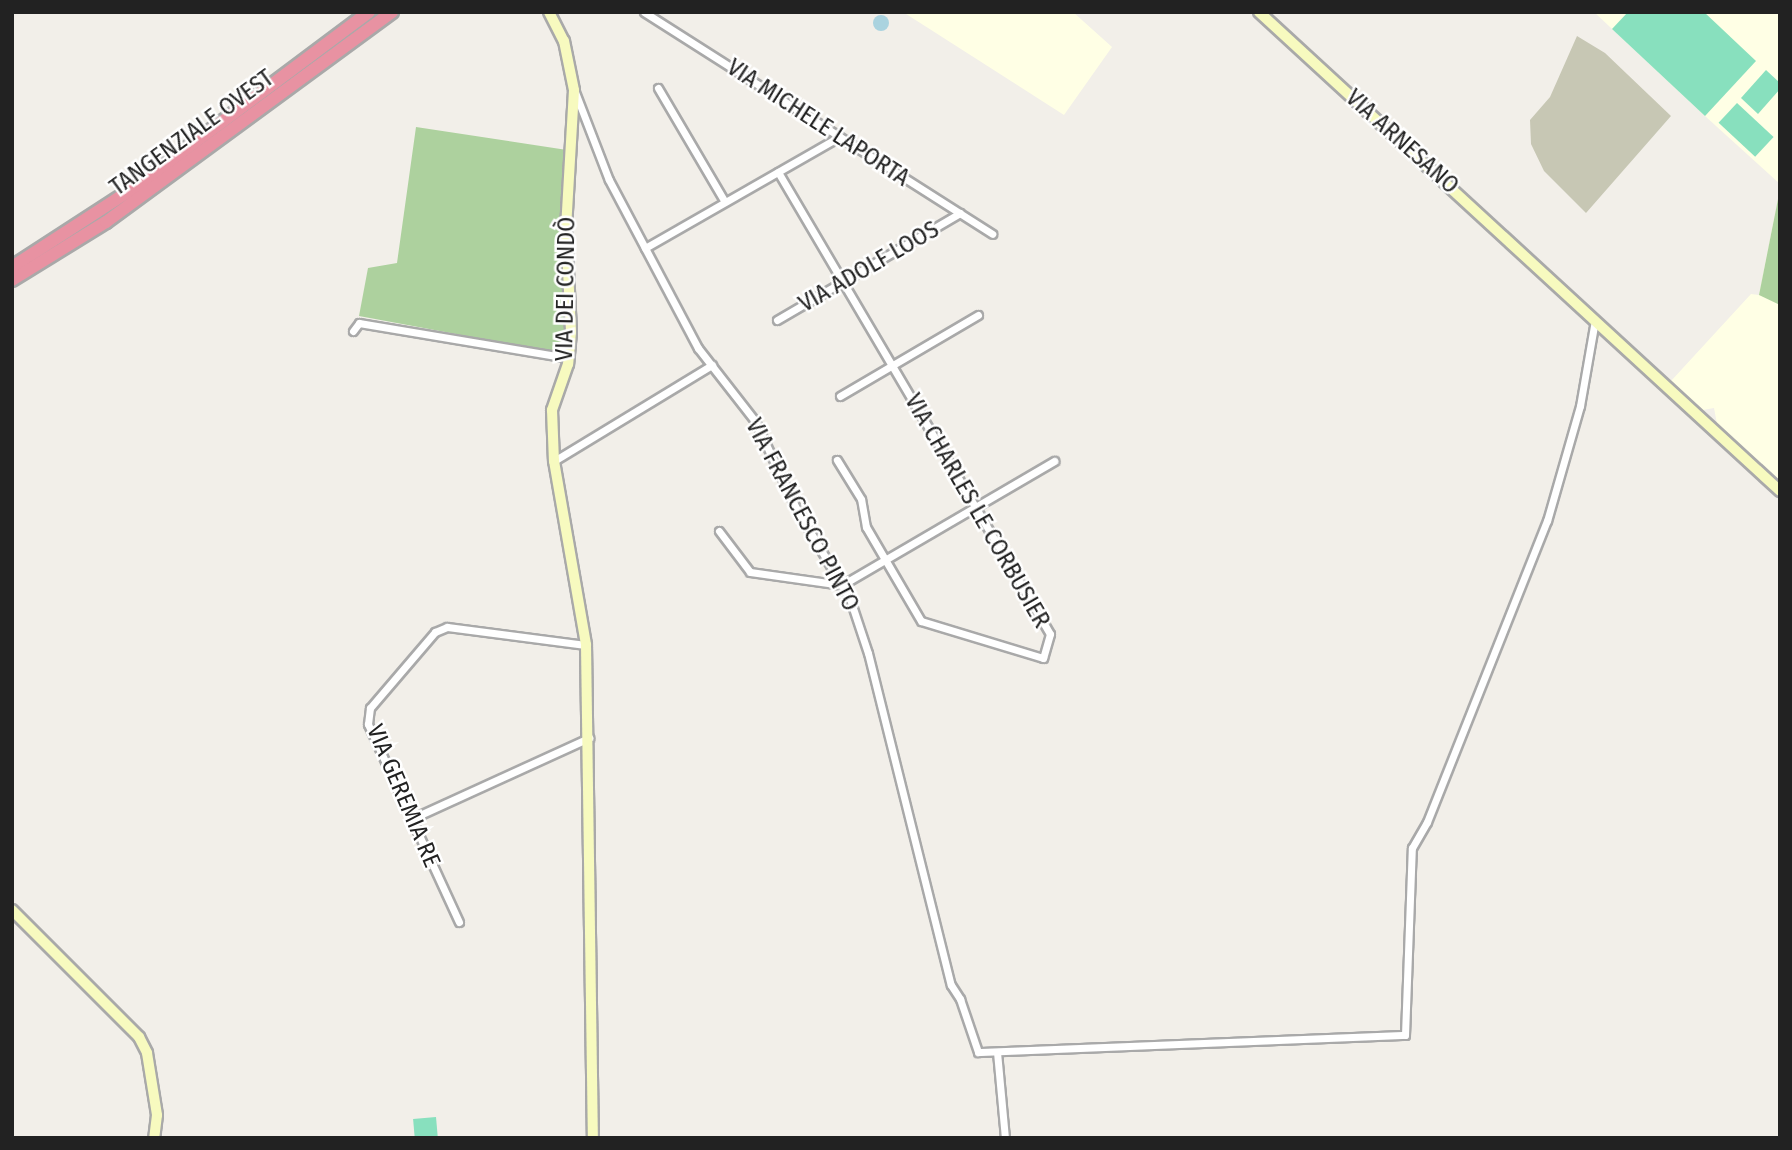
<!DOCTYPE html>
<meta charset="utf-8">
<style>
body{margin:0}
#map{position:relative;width:1792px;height:1150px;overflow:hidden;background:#f2efe9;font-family:"Fira Sans Condensed",sans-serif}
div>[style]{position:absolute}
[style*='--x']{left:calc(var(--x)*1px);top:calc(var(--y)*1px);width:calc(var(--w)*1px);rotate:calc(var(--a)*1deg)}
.education>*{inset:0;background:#ffffe5}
.construction>*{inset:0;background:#c7c7b4}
.forest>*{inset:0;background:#add19e}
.pitch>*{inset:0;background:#88e0be;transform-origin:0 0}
.water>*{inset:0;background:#aad3df}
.round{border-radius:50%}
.roads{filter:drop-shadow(2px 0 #a9a9a9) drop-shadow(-2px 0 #a9a9a9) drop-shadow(0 2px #a9a9a9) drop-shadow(0 -2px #a9a9a9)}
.street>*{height:7px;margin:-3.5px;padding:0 3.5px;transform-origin:3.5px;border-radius:3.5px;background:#fff}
.secondary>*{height:10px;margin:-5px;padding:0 5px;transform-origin:5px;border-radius:5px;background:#f7fabf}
.highway>*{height:12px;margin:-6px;padding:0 6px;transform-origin:6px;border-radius:6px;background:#e892a2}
span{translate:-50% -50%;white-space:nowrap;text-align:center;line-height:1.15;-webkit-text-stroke:5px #fff;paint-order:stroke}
.street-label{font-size:24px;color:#222}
.frame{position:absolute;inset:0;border:14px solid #222;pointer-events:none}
</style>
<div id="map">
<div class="education">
<div style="clip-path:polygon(903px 12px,1073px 12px,1112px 47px,1064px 115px)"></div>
<div style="clip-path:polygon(1594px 12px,1780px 12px,1780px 184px,1705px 116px)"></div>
<div style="clip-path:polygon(1780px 189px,1780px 481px,1717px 424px,1714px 408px,1703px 410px,1671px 381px,1751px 294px,1759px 295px)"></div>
</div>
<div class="construction">
<div style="clip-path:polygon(1577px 36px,1605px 53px,1671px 116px,1586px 213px,1544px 171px,1531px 144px,1530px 120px,1550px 97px)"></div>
</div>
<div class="forest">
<div style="clip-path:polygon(416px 127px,567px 150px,561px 252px,568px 332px,564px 354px,359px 316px,368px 268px,397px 263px)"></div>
<div style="clip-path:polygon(1780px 189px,1780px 305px,1759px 295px)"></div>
</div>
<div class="pitch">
<div style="clip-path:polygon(1628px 12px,1704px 12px,1756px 61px,1705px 116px,1612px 29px)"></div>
<div style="clip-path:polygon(1766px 70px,1780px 83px,1780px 89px,1758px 114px,1741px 98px)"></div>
<div style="left:1737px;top:103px;width:50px;height:27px;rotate:43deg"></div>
<div style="left:436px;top:1117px;width:21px;height:23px;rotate:85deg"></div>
</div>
<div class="water">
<div class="round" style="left:873px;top:15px;width:16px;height:16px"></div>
</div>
<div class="roads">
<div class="street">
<div style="--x:644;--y:12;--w:413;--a:32.5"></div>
<div style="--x:658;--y:88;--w:132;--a:59.6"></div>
<div style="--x:575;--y:92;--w:94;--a:68.9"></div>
<div style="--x:609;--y:180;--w:190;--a:62.1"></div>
<div style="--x:698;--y:348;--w:93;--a:52"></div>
<div style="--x:755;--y:421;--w:96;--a:64.8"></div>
<div style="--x:796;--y:508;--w:106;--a:59.3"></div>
<div style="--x:850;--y:599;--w:57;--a:71.6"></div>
<div style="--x:868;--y:653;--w:342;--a:76"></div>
<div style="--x:951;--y:985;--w:17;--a:57"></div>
<div style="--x:960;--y:999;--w:56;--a:71.2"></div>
<div style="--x:978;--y:1052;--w:427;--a:-2.3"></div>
<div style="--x:1405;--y:1035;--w:187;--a:-87.9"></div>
<div style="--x:1412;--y:848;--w:30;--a:-60"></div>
<div style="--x:1427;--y:822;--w:324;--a:-68.3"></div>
<div style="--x:1547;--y:521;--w:120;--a:-74"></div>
<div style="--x:1580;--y:406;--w:87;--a:-80.1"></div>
<div style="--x:778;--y:172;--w:536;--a:59.51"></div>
<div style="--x:1050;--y:634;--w:25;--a:106"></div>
<div style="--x:1043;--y:658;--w:127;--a:-163.1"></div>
<div style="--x:921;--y:621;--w:109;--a:-120.3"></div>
<div style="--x:866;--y:527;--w:28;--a:-100"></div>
<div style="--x:861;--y:499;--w:46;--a:-121.6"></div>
<div style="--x:645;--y:248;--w:224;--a:-29.8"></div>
<div style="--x:777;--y:320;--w:212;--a:-30.3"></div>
<div style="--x:353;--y:331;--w:10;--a:-53"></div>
<div style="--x:359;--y:323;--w:212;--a:9.5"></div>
<div style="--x:840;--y:396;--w:160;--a:-30.4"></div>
<div style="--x:554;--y:461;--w:185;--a:-31.3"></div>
<div style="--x:719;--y:531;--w:51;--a:52.9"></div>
<div style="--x:750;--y:572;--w:93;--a:8"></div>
<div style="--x:842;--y:585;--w:246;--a:-30.3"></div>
<div style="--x:411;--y:819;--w:196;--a:-24.5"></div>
<div style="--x:459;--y:922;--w:218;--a:-114.7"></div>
<div style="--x:368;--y:724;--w:16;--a:-83"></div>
<div style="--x:370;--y:708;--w:100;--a:-49.5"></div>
<div style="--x:435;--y:632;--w:13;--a:-23"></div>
<div style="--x:447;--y:627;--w:140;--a:7.4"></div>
<div style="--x:997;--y:1052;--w:86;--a:84.7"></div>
</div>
<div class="secondary">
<div style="--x:549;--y:12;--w:33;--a:63"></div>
<div style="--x:564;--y:41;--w:50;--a:78.5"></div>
<div style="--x:574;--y:90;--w:139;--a:93.3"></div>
<div style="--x:566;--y:229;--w:103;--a:87.2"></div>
<div style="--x:571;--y:332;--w:32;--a:95"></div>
<div style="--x:568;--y:364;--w:49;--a:109.2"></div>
<div style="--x:552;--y:410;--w:51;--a:87.8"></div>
<div style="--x:554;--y:461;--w:187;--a:80.1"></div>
<div style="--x:586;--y:645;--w:493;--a:89.2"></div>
<div style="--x:1259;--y:12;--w:708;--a:42.59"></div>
<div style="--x:12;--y:910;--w:180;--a:45"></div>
<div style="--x:139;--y:1037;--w:18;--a:63"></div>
<div style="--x:147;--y:1053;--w:63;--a:80.8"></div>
<div style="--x:157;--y:1115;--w:23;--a:97"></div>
</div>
<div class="highway">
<div style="--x:12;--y:267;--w:147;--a:-33"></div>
<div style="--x:135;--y:187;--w:292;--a:-36.8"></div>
<div style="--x:12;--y:280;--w:110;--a:-31.7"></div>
<div style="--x:106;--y:222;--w:355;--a:-36.3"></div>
</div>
</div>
<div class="street-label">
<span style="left:818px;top:123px;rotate:33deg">VIA MICHELE LAPORTA</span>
<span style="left:192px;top:133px;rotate:-36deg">TANGENZIALE OVEST</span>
<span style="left:1402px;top:142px;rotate:42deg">VIA ARNESANO</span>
<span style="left:869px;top:267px;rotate:-30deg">VIA ADOLF LOOS</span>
<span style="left:566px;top:289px;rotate:-89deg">VIA DEI CONDÒ</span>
<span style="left:977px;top:511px;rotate:60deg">VIA CHARLES LE CORBUSIER</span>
<span style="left:802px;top:515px;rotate:62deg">VIA FRANCESCO PINTO</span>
<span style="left:403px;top:796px;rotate:67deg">VIA GEREMIA RE</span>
</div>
<div class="frame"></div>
</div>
